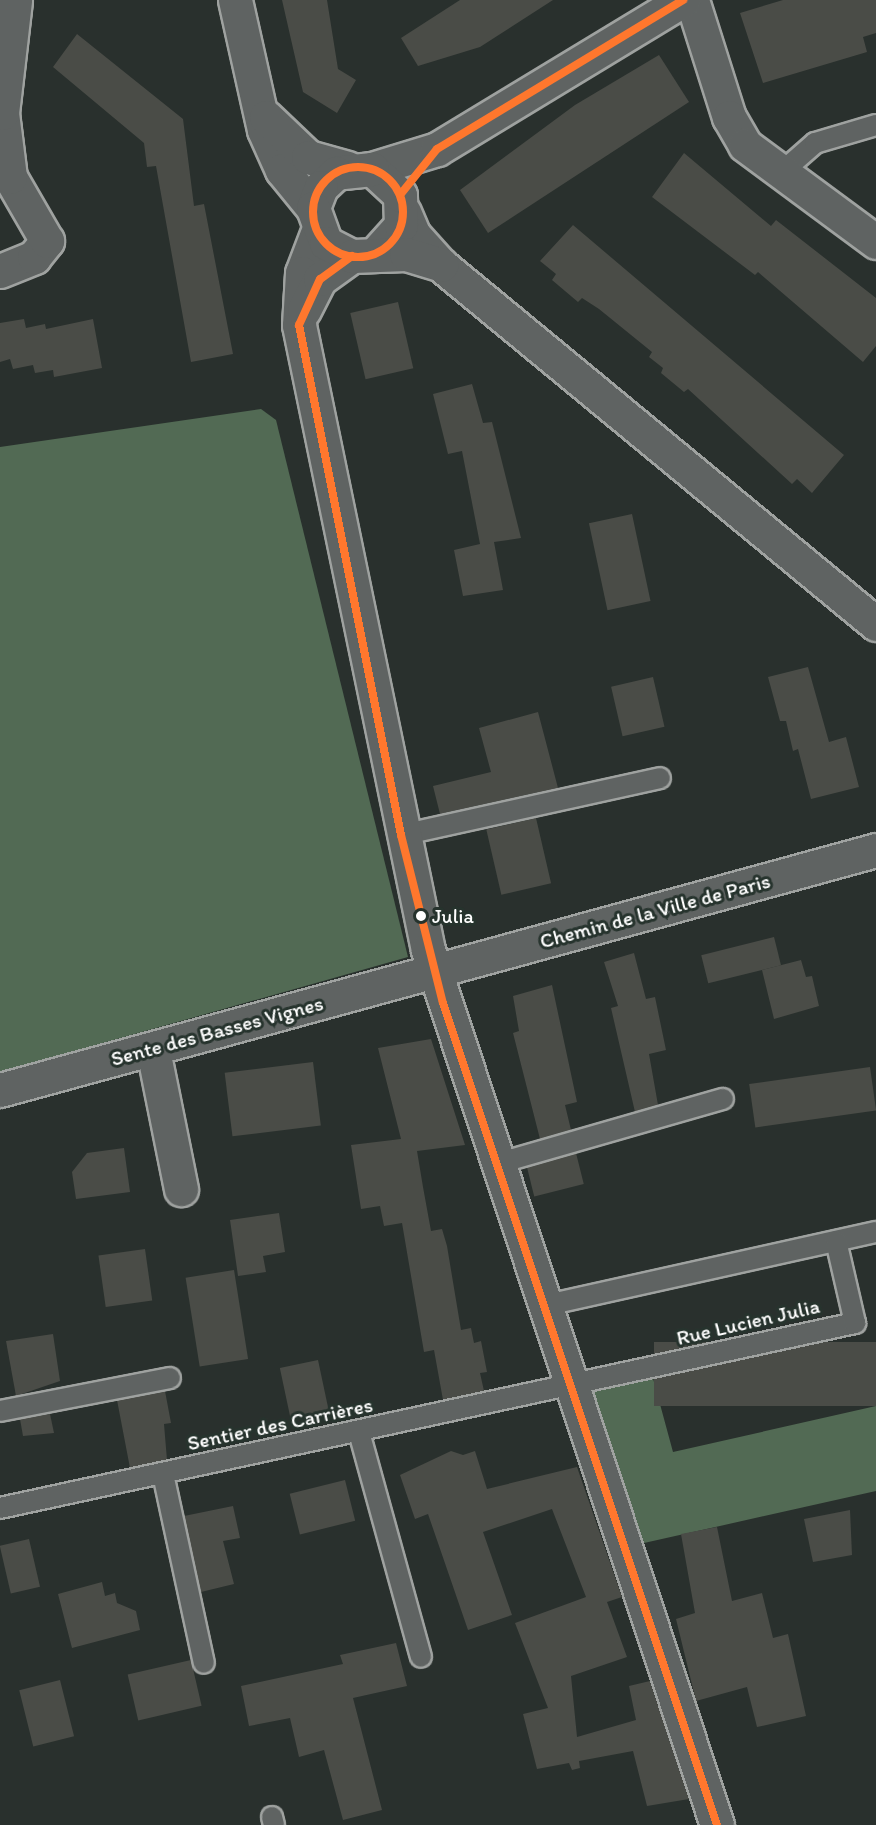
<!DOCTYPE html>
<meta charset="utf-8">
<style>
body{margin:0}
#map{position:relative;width:876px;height:1825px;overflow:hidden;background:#29302d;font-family:Itim,sans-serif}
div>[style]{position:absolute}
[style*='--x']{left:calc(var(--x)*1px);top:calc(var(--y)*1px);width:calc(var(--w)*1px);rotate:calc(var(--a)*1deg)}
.green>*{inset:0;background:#526a54}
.building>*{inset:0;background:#4a4c47;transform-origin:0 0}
.roads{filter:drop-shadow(2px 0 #9fa2a0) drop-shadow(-2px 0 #9fa2a0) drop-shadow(0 2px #9fa2a0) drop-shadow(0 -2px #9fa2a0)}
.lane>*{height:20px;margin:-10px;padding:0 10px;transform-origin:10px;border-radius:10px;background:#5f6362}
.street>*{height:33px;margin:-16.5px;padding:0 16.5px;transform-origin:16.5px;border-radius:16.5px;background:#5f6362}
.secondary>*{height:33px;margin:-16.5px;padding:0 16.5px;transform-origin:16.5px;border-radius:16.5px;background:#5f6362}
.bus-1>*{height:8px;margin:-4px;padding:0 4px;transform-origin:4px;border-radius:4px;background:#ff772d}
.bus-1>.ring{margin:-4px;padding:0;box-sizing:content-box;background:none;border:8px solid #ff772d;border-radius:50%}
.dots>*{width:16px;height:16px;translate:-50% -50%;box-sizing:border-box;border:3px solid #26332d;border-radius:50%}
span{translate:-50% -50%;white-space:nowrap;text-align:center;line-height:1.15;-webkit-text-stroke:6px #26332d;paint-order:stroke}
.bus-label{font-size:20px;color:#fff}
.left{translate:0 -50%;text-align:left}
.street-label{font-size:21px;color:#fff}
</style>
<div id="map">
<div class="green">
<div style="clip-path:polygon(261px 409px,276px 420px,408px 957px,0 1072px,0 447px)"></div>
<div style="clip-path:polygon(651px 1371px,673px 1452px,876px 1406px,876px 1491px,644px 1543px,589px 1386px)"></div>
</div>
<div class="building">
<div style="clip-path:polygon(282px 0,327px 0,338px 69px,356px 80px,337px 113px,303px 92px)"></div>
<div style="clip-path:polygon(460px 0,553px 0,480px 47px,418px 66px,401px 38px)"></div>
<div style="clip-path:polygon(783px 0,876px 0,876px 33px,863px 37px,867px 52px,763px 83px,740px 13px)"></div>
<div style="clip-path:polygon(77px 34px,183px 119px,194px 206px,204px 204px,233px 354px,191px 362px,156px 166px,147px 167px,144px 143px,53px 67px)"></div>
<div style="clip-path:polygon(659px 55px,689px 102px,488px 233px,460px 190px,575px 105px)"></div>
<div style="clip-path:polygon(684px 153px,771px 226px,776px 220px,876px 298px,876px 346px,863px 362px,758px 272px,755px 275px,652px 197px)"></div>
<div style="clip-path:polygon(573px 225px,844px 455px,812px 493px,797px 479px,792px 484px,688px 389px,684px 392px,661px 373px,663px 368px,649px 357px,652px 352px,599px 309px,582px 298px,578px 302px,552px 280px,556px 274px,540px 261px)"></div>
<div style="left:398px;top:302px;width:68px;height:49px;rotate:77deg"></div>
<div style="clip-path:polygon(24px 319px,26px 328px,45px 324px,46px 329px,93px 319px,102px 368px,54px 377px,53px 370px,35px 373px,33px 365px,13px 369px,10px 359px,0 362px,0 323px)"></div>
<div style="clip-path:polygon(472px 384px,483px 423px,492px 422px,521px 538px,494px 542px,503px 590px,463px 596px,454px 550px,480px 544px,462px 451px,448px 454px,433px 394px)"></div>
<div style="left:632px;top:514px;width:89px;height:44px;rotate:78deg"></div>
<div style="clip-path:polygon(808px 667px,829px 742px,846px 737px,859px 787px,811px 799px,798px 749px,793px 751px,786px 721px,780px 721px,768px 677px)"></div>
<div style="left:653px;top:677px;width:51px;height:43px;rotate:77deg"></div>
<div style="clip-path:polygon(538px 712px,558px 788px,440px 814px,433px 786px,491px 772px,479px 728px)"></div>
<div style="left:536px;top:818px;width:67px;height:51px;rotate:77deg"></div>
<div style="left:774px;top:937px;width:29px;height:75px;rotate:76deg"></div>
<div style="clip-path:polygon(634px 953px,646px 999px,655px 997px,666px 1050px,649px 1054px,658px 1105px,635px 1112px,611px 1008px,618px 1006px,604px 962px)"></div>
<div style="clip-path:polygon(801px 960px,806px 977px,812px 976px,819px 1006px,774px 1019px,762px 970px)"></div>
<div style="clip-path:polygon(552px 985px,577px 1102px,565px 1105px,571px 1130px,540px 1139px,513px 1033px,519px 1031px,513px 996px)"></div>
<div style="clip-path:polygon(431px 1039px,465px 1145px,417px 1151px,423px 1187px,431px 1231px,442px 1229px,447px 1246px,461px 1330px,471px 1328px,474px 1343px,481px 1341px,487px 1372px,480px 1373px,484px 1391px,443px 1400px,434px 1350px,424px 1352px,402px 1223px,384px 1226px,380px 1206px,361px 1209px,351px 1145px,401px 1139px,378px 1048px)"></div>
<div style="left:313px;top:1062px;width:64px;height:89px;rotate:83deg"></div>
<div style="left:870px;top:1067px;width:44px;height:122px;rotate:82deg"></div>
<div style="clip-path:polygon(124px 1148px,130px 1192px,76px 1199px,72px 1172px,87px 1153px)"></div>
<div style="left:576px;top:1153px;width:32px;height:51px;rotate:76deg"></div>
<div style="clip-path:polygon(279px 1213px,285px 1252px,263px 1256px,266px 1272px,238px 1276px,230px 1220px)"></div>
<div style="left:145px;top:1249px;width:52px;height:47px;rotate:82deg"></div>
<div style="left:234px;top:1270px;width:90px;height:49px;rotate:81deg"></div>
<div style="clip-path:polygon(53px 1334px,60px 1381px,16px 1396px,6px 1341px)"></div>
<div style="left:876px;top:1342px;width:64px;height:222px;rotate:90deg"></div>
<div style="left:318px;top:1360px;width:51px;height:39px;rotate:78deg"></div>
<div style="clip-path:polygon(165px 1391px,171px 1423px,164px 1424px,167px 1460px,130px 1468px,117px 1400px)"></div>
<div style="clip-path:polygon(50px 1414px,54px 1433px,23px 1436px,20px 1419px)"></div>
<div style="clip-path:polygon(451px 1451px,463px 1455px,475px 1451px,487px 1489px,577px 1467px,622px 1597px,607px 1602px,627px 1657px,571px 1676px,577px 1737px,636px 1720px,629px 1686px,650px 1681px,689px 1799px,647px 1806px,633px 1751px,579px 1761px,580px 1768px,572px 1770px,569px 1763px,537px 1769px,523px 1714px,548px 1708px,515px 1623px,586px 1597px,552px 1509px,483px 1532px,512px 1615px,468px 1630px,428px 1514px,415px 1519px,400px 1475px)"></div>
<div style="left:345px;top:1480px;width:42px;height:57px;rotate:76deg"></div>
<div style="clip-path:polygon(233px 1506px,240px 1538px,223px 1541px,234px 1584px,201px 1592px,184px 1516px)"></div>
<div style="clip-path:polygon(850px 1510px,852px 1555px,813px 1562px,804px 1519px)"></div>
<div style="clip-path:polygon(717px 1527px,732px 1601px,762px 1593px,773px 1638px,788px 1634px,806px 1716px,757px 1727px,747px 1687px,696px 1701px,676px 1619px,695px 1613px,681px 1534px)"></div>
<div style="left:29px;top:1539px;width:49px;height:30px;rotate:77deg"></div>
<div style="clip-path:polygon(102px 1582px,105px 1596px,115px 1593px,117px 1603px,136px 1611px,140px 1630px,72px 1648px,58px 1594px)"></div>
<div style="clip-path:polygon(396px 1643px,407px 1686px,353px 1698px,382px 1810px,343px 1820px,324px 1750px,299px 1757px,290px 1718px,249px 1726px,241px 1686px,343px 1664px,340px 1655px)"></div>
<div style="left:191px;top:1660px;width:47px;height:65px;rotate:77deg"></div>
<div style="left:60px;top:1680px;width:58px;height:42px;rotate:76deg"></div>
</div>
<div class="roads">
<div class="lane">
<div style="--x:782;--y:172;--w:44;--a:-41.3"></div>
<div style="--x:815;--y:143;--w:64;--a:-16.4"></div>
<div style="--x:401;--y:835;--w:265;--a:-12.4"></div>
<div style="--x:496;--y:1164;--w:236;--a:-16"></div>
<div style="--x:542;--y:1306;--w:342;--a:-12.5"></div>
<div style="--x:0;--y:1411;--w:173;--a:-11"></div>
<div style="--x:359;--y:1432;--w:233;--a:74.6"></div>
<div style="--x:163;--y:1474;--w:193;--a:77.8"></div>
<div style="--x:0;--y:1508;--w:875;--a:-12.21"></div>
<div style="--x:855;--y:1323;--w:84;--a:-103"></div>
<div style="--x:272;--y:1817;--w:8;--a:76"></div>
</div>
<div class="street">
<div style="--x:692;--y:0;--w:123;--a:72.5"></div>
<div style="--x:729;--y:117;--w:32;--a:60"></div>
<div style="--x:745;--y:145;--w:163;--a:36.5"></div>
<div style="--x:372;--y:169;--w:68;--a:-17.1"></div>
<div style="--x:437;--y:149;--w:288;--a:-31.2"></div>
<div style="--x:318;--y:231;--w:45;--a:110.9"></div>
<div style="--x:302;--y:273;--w:52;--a:93.3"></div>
<div style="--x:299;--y:325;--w:638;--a:78.34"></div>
<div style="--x:428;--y:950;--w:921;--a:71.72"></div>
<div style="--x:0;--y:271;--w:37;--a:-22"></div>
<div style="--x:34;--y:257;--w:21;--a:-51"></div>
<div style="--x:47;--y:241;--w:74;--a:-120"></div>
<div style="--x:10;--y:177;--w:64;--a:-97.1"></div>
<div style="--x:2;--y:113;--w:114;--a:-83.4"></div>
<div style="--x:304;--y:310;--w:35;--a:-63"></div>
<div style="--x:320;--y:279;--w:39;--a:-36"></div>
<div style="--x:153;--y:1050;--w:142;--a:78.6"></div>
<div style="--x:0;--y:1090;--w:908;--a:-15.32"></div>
</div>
<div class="secondary">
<div style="--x:235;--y:0;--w:133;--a:77.4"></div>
<div style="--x:264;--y:130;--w:44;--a:65.8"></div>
<div style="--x:282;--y:170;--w:49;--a:50.8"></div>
<div style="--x:266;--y:117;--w:58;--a:43.6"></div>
<div style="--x:308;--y:157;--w:41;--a:15.4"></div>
<div style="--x:404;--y:212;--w:25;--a:67"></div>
<div style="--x:414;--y:235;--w:40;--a:48"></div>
<div style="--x:441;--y:265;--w:564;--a:39.53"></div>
<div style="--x:375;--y:254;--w:39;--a:-48"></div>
<div style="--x:401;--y:225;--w:30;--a:-92"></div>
<div style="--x:400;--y:195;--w:38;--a:-137"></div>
<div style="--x:372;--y:169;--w:36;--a:174"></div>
<div style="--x:336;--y:173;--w:21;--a:137"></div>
<div style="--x:321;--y:187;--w:22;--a:111"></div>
<div style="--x:313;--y:208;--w:37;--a:70"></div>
<div style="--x:326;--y:243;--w:29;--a:27"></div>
<div style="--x:352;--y:256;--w:54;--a:-2.1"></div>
<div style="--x:406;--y:254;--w:37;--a:17"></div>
</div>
</div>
<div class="bus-1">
<div class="ring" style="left:313px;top:167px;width:82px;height:82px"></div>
<div style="--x:400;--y:195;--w:59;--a:-51.2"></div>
<div style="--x:437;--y:149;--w:288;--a:-31.2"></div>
<div style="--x:352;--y:256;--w:39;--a:144"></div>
<div style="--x:320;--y:279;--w:51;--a:114.5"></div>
<div style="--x:299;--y:325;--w:520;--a:78.69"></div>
<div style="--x:401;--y:835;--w:173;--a:76"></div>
<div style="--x:443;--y:1003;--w:866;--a:71.57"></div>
</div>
<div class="dots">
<div style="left:421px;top:916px;background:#fff"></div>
</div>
<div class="bus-label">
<span class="left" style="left:432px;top:916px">Julia</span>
</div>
<div class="street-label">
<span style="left:655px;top:911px;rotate:-15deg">Chemin de la Ville de Paris</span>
<span style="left:217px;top:1031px;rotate:-15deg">Sente des Basses Vignes</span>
<span style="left:748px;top:1322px;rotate:-13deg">Rue Lucien Julia</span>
<span style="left:280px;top:1424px;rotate:-12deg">Sentier des Carrières</span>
</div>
</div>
